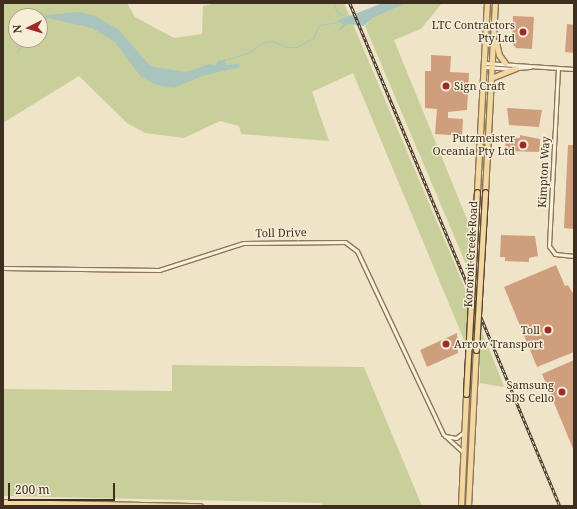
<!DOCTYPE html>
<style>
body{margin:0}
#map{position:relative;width:577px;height:509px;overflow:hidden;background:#f0e4c8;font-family:"Noto Serif",serif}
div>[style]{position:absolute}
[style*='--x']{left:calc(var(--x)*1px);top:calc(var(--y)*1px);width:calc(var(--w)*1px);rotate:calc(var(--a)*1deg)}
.green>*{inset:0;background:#c9cf9b}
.water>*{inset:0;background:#a9c4bc}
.stream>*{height:1px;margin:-0.5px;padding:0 0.5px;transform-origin:0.5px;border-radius:0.5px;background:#a9c4bc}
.building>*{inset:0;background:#cf9f7d}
.roads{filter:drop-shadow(1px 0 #8d765c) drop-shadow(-1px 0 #8d765c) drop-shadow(0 1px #8d765c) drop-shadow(0 -1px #8d765c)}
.street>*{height:3px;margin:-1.5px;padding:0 1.5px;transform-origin:1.5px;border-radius:1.5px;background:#faf1dc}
.primary>*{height:5px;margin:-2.5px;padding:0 2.5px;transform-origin:2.5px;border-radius:2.5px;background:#f3d9a0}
.rail>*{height:2.5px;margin-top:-1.25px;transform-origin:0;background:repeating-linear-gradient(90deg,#f7eed8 0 3px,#3d2e20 0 6px);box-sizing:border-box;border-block:1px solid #3d2e20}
.bridges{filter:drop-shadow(1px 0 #5b4430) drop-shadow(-1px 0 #5b4430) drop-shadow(0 1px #5b4430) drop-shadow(0 -1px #5b4430)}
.primary-bridge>*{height:5px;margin:-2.5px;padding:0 2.5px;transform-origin:2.5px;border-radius:2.5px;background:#f3d9a0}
.dots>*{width:11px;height:11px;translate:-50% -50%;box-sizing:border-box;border:2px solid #f7eed8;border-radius:50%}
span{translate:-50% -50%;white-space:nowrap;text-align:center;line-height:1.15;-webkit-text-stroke:3px #f7eed8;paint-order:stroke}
.poi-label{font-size:11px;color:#3d2e20}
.right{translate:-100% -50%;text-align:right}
.left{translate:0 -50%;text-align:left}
.street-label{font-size:11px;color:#3d2e20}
.frame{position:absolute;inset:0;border:4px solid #3d2e20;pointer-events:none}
.north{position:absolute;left:8px;top:8px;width:40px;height:40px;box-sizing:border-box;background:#f7eed8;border:1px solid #ada18e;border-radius:50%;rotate:265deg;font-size:11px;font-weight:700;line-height:16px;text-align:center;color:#3d2e20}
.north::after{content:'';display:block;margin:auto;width:14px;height:18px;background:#9e2a2b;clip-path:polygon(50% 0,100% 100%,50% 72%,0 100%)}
.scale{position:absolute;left:8px;top:483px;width:107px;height:18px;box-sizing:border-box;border:2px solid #3d2e20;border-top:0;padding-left:5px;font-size:12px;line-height:14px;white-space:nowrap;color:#3d2e20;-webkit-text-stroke:3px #f7eed8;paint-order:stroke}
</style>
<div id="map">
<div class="green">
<div style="clip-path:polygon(evenodd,5px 3px,127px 3px,135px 17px,174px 38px,202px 34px,203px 6px,216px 3px,344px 3px,470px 300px,468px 342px,464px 340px,353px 73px,312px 92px,329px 141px,241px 134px,239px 126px,220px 121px,184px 138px,145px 133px,127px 123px,79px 76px,3px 123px,3px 5px,5px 3px,16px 16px,40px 16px,40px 40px,16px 40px,16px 16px)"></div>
<div style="clip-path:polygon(407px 3px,442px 3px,421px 29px,394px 40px,473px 234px,471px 276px,365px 26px,373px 18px)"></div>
<div style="clip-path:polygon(480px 327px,504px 386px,502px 387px,480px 383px)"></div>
<div style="clip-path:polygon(172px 365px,364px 367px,422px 506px,325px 506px,320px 503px,3px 496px,3px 389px,172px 391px)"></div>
</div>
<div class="water">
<div style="clip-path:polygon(383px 3px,407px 3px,373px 18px,364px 26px,348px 24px,338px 32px,343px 24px,336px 21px)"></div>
<div style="clip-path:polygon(78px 12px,94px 15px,119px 30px,150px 66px,186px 72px,209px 64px,215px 66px,218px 61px,225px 59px,226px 65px,239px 64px,240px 67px,202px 76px,174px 88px,157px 85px,141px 77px,115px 42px,92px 28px,48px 18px,40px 26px,40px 19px,47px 15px)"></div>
</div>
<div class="stream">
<div style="--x:333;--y:3;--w:10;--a:66"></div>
<div style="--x:337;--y:12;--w:13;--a:27"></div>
<div style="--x:17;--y:52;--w:14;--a:-60"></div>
<div style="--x:225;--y:60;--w:25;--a:-18"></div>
<div style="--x:249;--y:52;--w:18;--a:-34"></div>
<div style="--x:264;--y:42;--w:9;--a:-6"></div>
<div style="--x:273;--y:41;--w:14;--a:25"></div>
<div style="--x:286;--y:47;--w:11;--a:0"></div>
<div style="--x:297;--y:47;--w:18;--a:-29"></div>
<div style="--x:313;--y:38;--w:14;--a:-65"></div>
<div style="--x:319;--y:25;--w:19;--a:-9"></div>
</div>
<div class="building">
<div style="clip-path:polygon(513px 16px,534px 17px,532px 49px,516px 48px,512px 43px)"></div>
<div style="clip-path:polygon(567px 24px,574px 25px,574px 53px,565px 52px)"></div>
<div style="clip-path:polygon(431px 55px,451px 56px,450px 72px,469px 73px,467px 110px,448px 112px,448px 118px,463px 119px,462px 136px,435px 134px,437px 109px,425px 108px,425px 71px,431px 71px)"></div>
<div style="clip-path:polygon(507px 108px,542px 110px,539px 127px,509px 125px)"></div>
<div style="clip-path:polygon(520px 135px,540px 139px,540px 152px,505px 151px,506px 137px,520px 138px)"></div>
<div style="clip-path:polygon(568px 145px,574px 145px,574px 229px,564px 228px)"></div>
<div style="clip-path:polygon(501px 235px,535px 236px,538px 256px,529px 258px,529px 262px,505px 261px,505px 257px,500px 257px)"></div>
<div style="clip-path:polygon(556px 265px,565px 286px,568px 285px,574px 295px,574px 352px,537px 367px,504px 287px)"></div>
<div style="clip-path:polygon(457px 333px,458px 353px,427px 367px,420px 350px)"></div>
<div style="clip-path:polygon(574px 360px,574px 451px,542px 374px)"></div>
</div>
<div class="roads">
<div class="street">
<div style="--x:485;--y:63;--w:89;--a:3.9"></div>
<div style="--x:484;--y:67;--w:26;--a:4"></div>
<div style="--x:516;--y:68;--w:14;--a:-4"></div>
<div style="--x:558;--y:68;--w:178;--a:92.9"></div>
<div style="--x:549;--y:246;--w:10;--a:53"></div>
<div style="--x:555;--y:254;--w:19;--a:6"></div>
<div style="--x:3;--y:268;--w:156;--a:0.7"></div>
<div style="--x:159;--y:270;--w:88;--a:-17.8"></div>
<div style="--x:243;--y:243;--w:102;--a:-0.6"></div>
<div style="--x:345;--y:242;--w:15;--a:37"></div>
<div style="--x:357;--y:251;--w:202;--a:64.8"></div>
<div style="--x:443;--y:434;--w:27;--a:42"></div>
<div style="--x:445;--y:436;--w:11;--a:10"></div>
<div style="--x:456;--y:438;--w:10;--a:-37"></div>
</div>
<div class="primary">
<div style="--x:496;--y:42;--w:13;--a:77"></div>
<div style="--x:499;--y:55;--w:10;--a:53"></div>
<div style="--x:491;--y:78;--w:27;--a:-22"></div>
<div style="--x:477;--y:192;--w:189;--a:-87"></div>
<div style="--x:485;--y:192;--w:189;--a:-87"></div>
<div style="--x:3;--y:502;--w:197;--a:1.2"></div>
<div style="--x:461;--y:506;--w:112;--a:-87.4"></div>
<div style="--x:468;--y:506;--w:156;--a:-87.1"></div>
</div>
</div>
<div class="rail">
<div style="--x:350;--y:3;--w:545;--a:67.34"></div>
</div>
<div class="bridges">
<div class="primary-bridge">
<div style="--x:476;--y:350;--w:158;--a:-86.7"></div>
<div style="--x:466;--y:394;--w:202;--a:-86.9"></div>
</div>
</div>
<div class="dots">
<div style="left:523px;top:32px;background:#9e2a2b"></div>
<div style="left:446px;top:86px;background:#9e2a2b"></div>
<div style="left:523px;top:145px;background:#9e2a2b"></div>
<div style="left:548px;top:330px;background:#9e2a2b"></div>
<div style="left:446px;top:344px;background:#9e2a2b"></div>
<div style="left:562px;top:392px;background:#9e2a2b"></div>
</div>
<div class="poi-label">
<span class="right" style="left:515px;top:32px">LTC Contractors<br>Pty Ltd</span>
<span class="left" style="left:454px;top:86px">Sign Craft</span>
<span class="right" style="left:515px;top:145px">Putzmeister<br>Oceania Pty Ltd</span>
<span class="right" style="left:540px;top:330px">Toll</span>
<span class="left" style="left:454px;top:344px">Arrow Transport</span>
<span class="right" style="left:554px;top:392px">Samsung<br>SDS Cello</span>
</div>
<div class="street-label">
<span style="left:544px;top:172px;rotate:-87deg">Kimpton Way</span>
<span style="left:281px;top:233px;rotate:-1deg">Toll Drive</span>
<span style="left:471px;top:254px;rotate:-87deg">Kororoit Creek Road</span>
</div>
<div class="frame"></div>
<div class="north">N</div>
<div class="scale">200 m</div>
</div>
